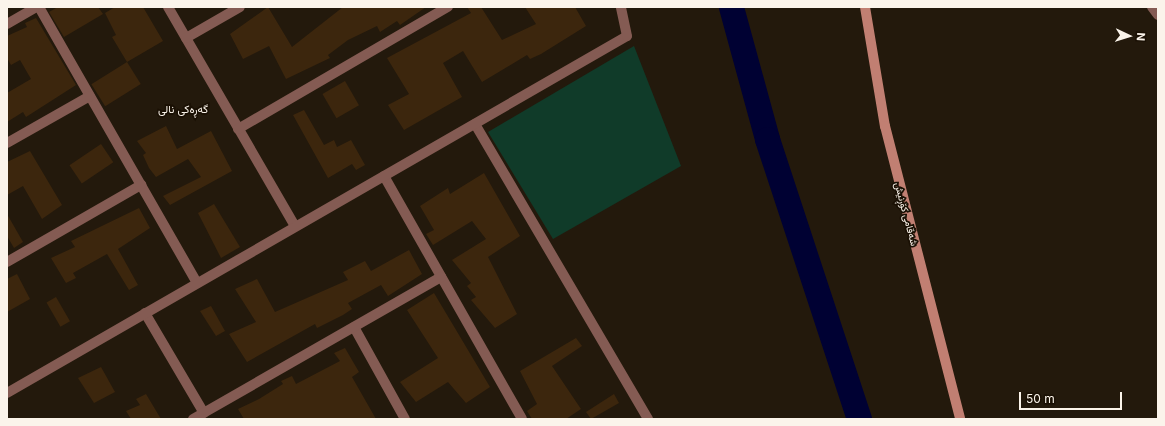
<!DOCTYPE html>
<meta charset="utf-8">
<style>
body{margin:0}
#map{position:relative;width:1165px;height:426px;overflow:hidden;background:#23190c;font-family:Inter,Vazirmatn,sans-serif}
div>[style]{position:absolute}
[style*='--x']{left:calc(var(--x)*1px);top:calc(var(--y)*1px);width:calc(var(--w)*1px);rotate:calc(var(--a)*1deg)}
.green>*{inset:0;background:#103b29}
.river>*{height:25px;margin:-12.5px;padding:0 12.5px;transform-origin:12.5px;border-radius:12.5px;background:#000133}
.building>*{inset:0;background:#3c260d;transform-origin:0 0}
.minor>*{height:10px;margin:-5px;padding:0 5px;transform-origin:5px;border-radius:5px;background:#845b53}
.secondary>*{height:10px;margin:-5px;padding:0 5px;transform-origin:5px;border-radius:5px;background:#c17f72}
span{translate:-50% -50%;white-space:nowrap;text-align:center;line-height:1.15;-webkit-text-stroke:3.5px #1a1004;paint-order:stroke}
.street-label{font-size:10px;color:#fbf4eb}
.neighbourhood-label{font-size:11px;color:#fbf4eb}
.frame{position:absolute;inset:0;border:8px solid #fbf4eb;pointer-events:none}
.north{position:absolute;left:1109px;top:16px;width:40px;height:40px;-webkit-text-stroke:3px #1a1004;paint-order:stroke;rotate:94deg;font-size:11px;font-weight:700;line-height:16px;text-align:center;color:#fbf4eb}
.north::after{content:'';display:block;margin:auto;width:14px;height:18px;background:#fbf4eb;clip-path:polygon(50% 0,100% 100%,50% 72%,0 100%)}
.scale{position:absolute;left:1019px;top:392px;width:103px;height:18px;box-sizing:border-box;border:2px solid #fbf4eb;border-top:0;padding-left:5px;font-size:12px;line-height:14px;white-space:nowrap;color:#fbf4eb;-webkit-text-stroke:3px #1a1004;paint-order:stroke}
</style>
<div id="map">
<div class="green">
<div style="clip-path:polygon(634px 46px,681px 166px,553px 239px,488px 132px)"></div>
</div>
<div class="river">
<div style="--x:731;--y:7;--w:137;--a:74.7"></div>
<div style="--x:767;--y:139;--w:295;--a:71.8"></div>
</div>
<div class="building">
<div style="clip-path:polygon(58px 7px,98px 7px,103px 14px,64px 37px,49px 12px)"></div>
<div style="clip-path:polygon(115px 7px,143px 7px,163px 41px,127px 62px,112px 37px,116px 35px,105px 13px)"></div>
<div style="clip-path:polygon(268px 7px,292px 47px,343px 7px,426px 7px,400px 25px,397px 21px,380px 32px,377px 26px,348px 40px,328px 55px,330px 58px,286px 79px,269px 46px,243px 59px,230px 34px)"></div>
<div style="clip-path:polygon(467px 7px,481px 7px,502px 40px,536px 24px,525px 7px,575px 7px,586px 26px,541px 54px,530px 59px,527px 55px,482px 82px,463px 51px,443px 63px,462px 97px,404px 130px,388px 105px,409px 94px,387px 58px,471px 13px)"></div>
<div style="clip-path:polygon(36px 18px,76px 85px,26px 117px,23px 112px,7px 122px,7px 93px,31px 79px,20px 60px,11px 65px,7px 58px,7px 36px,27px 27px,25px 23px)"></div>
<div style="left:127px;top:62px;width:26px;height:42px;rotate:58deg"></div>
<div style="left:345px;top:81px;width:28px;height:26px;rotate:60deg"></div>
<div style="clip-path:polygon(304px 110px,324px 145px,334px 140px,337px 147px,351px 140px,365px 165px,356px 170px,352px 164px,328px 178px,293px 115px)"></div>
<div style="clip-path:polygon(166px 126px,177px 149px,211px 131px,232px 171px,170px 205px,163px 196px,201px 177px,188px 159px,156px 177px,149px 168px,143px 155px,146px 153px,137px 141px)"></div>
<div style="left:101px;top:144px;width:22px;height:38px;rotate:56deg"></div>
<div style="clip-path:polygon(30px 151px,62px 205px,42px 219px,23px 186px,7px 195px,7px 162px)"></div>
<div style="clip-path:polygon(484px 173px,520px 236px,488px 257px,517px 314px,495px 328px,471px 300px,476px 297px,467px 286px,471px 283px,452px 260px,486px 239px,472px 221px,433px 245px,426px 234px,434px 230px,420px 206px,448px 188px,450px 194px)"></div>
<div style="clip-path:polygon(214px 204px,240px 247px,221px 258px,198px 213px)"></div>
<div style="clip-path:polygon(139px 208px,150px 228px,118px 249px,138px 285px,129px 290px,107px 254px,73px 273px,76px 278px,66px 283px,51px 258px,75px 247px,71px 241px)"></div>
<div style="clip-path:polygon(7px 214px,23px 242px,14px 248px,7px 236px)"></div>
<div style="clip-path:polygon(409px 250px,422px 274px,388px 296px,381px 285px,348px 303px,352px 309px,343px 315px,317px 328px,315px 324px,247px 362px,229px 334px,256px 322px,235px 289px,257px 279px,275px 312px,348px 280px,343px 272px,365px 261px,371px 271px)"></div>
<div style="clip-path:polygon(17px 274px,30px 299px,7px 312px,7px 279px)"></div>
<div style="clip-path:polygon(434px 293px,490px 387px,466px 403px,448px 382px,416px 402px,400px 382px,438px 358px,407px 310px)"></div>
<div style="left:56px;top:297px;width:28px;height:11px;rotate:60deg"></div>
<div style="clip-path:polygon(211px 306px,225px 331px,216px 336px,200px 311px)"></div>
<div style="clip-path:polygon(576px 338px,582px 346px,552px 366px,581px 409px,566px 419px,532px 419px,527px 411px,537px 404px,520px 371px)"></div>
<div style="clip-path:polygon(345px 348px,359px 372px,352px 377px,376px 419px,244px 419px,238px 409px,259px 399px,283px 384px,281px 381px,292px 376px,296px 384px,340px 361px,334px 353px)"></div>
<div style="clip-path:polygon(101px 367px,115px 392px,94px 403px,78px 378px)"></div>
<div style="clip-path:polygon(146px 394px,161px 419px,131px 419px,126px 411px,140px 405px,136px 399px)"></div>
<div style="clip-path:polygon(614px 394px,619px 403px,591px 419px,586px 412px)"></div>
</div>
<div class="minor">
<div style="--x:39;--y:7;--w:318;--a:60.2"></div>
<div style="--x:168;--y:7;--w:253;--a:59.9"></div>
<div style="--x:1152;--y:7;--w:10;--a:53"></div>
<div style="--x:7;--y:24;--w:34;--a:-30"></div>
<div style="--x:186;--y:38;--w:62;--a:-29.9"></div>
<div style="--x:475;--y:124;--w:342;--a:59.6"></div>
<div style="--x:238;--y:129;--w:243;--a:-30.2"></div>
<div style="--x:7;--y:143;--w:95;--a:-29.5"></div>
<div style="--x:384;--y:176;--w:279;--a:60.4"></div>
<div style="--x:7;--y:262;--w:155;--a:-29.9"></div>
<div style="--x:145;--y:313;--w:116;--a:59.5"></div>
<div style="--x:354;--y:327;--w:105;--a:61"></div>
<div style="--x:7;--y:393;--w:715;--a:-29.93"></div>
<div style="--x:627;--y:36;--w:30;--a:-102"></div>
<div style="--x:193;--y:419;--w:286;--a:-29.8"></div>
</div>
<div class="secondary">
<div style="--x:865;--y:7;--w:121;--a:80.5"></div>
<div style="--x:885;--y:126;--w:302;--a:75.6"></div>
</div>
<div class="street-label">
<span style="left:906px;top:214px;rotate:75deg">شەقامی کۆڕنیش</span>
</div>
<div class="neighbourhood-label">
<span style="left:183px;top:109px">گەڕەکی نالی</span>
</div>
<div class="frame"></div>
<div class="north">N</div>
<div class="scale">50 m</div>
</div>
